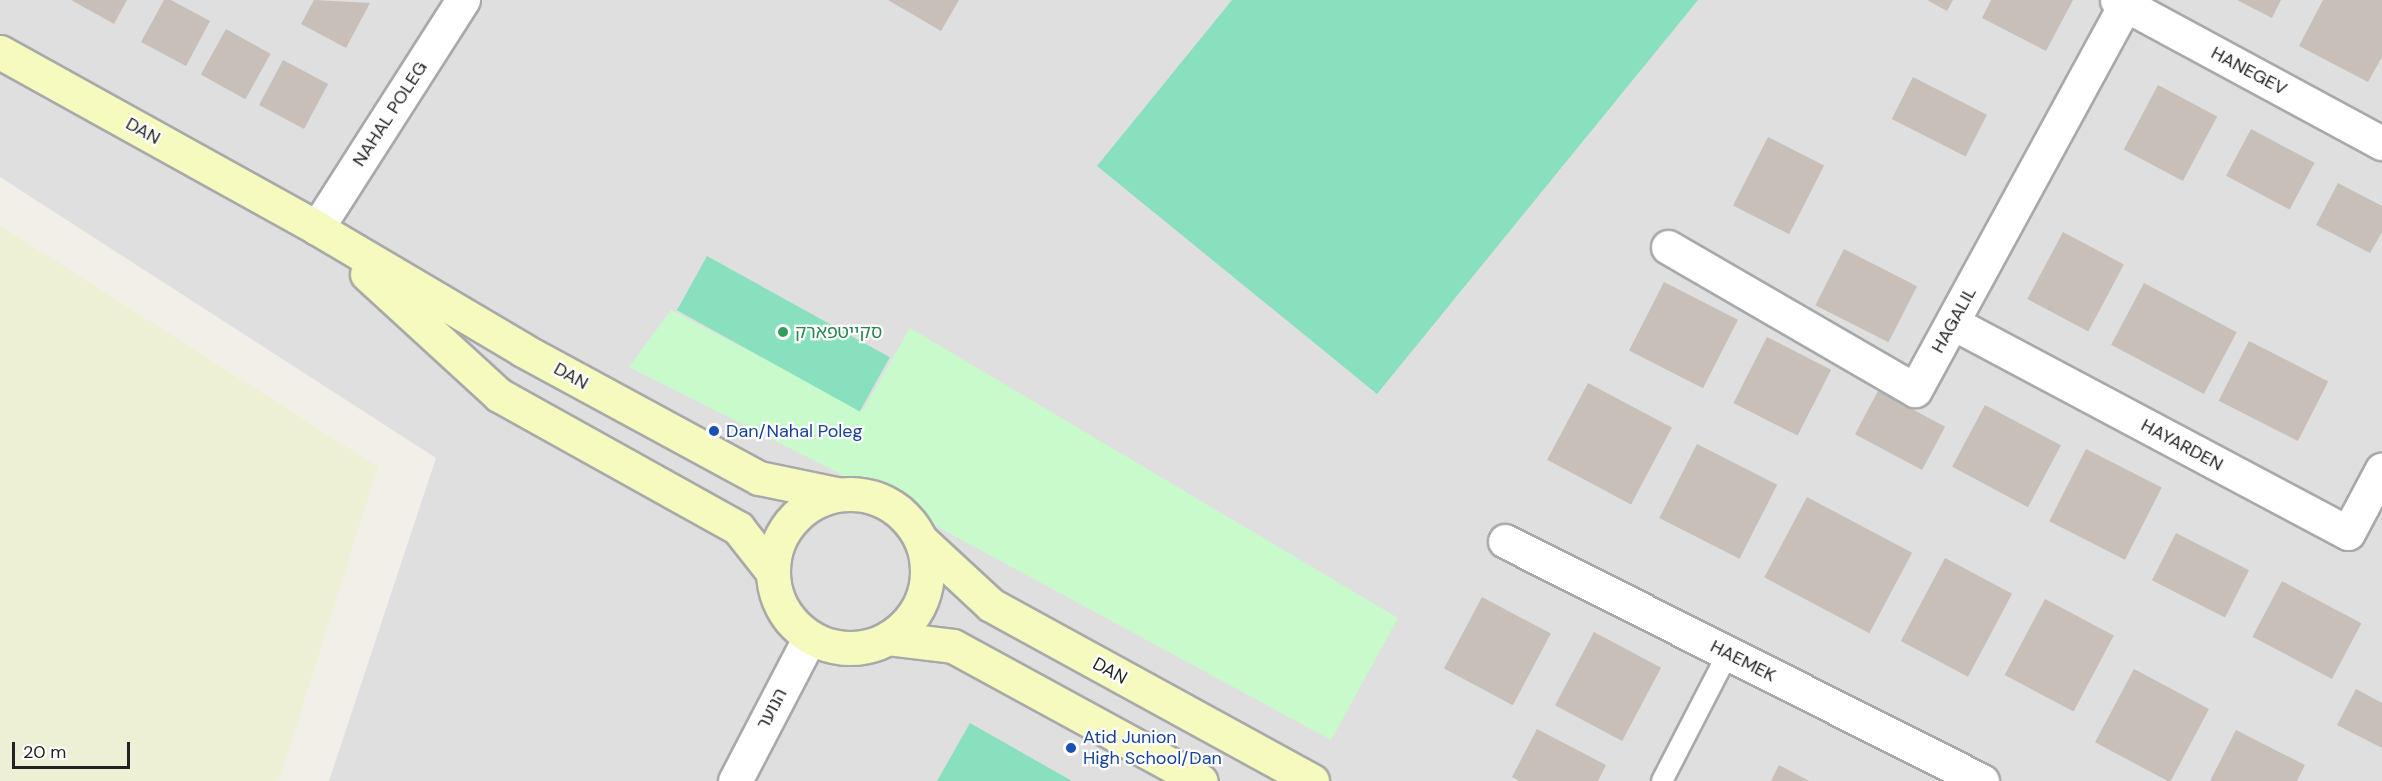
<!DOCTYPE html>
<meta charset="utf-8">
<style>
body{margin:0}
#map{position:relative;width:2382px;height:781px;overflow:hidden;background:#f2efe9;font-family:"DM Sans","Noto Sans Hebrew",sans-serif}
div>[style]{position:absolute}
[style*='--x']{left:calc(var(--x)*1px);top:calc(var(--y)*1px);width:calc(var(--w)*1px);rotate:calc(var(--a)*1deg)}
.residential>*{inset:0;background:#e0dfdf}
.farmland>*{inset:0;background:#eef0d5}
.park>*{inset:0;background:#c8facc}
.pitch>*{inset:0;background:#88e0be;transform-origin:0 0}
.building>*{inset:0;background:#c7bfb8;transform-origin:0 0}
.roads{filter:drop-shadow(2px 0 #a9a9a9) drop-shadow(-2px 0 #a9a9a9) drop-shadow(0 2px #a9a9a9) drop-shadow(0 -2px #a9a9a9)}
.lane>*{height:20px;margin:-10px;padding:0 10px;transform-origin:10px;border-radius:10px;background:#fff}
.street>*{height:33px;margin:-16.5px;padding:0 16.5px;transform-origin:16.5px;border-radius:16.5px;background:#fff}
.secondary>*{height:33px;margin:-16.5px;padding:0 16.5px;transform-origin:16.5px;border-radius:16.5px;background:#f7fabf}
.secondary>.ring{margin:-16.5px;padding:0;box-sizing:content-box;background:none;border:33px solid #f7fabf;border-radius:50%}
.dots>*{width:16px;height:16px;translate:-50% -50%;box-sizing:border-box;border:3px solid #fff;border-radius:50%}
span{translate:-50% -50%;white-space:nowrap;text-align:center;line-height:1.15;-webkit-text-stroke:4.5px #fff;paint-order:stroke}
.street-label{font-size:18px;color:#222}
.leisure-label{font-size:18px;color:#27864d}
.left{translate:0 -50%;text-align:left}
.transit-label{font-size:18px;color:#164399}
.scale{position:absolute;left:12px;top:742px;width:118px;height:27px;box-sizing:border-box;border:3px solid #222;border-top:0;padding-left:8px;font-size:18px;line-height:21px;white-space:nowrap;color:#222;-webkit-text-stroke:4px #fff;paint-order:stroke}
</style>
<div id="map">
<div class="residential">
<div style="clip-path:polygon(0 0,2382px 0,2382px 781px,329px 781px,436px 458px,0 177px)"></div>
</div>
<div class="farmland">
<div style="clip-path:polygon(0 225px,378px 467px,279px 781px,0 781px)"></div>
</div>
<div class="park">
<div style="clip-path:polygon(671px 310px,863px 410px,910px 328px,1398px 618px,1331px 740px,829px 468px,629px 367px)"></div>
</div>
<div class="pitch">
<div style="clip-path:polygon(1232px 0,1698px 0,1377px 394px,1097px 166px)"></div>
<div style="left:707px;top:256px;width:209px;height:62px;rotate:29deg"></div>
<div style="clip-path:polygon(970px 723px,1072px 781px,937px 781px)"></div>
</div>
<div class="building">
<div style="clip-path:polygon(71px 0,127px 0,114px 24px)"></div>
<div style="clip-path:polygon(164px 0,171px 0,210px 21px,186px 66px,141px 42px)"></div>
<div style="clip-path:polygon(314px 0,370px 3px,346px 48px,301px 24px)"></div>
<div style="clip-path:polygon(888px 0,959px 0,941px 31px)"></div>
<div style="clip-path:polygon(1927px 0,1953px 0,1947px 11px)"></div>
<div style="clip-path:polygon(1991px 0,2073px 0,2046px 51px,1982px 18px)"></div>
<div style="clip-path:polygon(2237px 0,2281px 0,2272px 18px)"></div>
<div style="clip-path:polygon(2323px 0,2382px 0,2382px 57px,2368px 82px,2299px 46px)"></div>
<div style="left:226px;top:29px;width:51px;height:52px;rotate:29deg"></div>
<div style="left:283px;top:60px;width:51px;height:51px;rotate:28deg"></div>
<div style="left:1913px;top:77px;width:83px;height:47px;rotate:27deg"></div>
<div style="left:2158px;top:85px;width:67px;height:73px;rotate:28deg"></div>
<div style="left:2251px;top:129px;width:72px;height:53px;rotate:28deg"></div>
<div style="left:1768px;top:137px;width:63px;height:77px;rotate:27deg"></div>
<div style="clip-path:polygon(2338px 183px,2382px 206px,2382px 232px,2370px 253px,2316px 225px)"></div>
<div style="left:2063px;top:232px;width:69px;height:76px;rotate:28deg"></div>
<div style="left:1844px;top:249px;width:82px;height:63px;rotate:27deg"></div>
<div style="left:1664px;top:282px;width:83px;height:77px;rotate:27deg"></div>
<div style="left:2144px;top:283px;width:105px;height:70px;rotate:28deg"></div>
<div style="left:1767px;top:337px;width:72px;height:74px;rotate:27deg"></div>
<div style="left:2249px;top:341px;width:89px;height:67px;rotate:27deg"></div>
<div style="left:1588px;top:383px;width:95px;height:87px;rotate:28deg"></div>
<div style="left:1878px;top:391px;width:76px;height:49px;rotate:28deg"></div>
<div style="left:1985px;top:405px;width:86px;height:70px;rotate:28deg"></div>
<div style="left:1697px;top:444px;width:90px;height:83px;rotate:27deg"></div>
<div style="left:2086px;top:449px;width:85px;height:81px;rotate:27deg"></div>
<div style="left:1807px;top:497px;width:119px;height:91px;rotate:28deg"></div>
<div style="left:2176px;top:533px;width:82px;height:53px;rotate:27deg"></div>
<div style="left:1945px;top:558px;width:76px;height:94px;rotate:28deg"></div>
<div style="left:2282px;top:581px;width:90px;height:63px;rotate:28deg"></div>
<div style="left:1482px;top:597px;width:78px;height:81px;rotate:28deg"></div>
<div style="left:2045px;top:599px;width:78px;height:86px;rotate:28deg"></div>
<div style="left:1594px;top:632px;width:76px;height:83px;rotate:28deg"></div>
<div style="left:2134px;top:669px;width:85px;height:83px;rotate:28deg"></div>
<div style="clip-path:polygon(2356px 689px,2382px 703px,2382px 748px,2337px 725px)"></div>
<div style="clip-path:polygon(1537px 729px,1606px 765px,1598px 781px,1519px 781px,1512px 777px)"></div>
<div style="clip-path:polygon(2236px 730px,2305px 765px,2297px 781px,2210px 781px)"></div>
<div style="clip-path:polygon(1779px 765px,1809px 781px,1771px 781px)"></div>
</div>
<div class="roads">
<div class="lane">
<div style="--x:1662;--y:781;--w:144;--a:-62.7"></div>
</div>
<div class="street">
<div style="--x:2117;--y:0;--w:301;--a:28.4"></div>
<div style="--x:317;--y:228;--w:271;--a:-57.4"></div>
<div style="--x:1668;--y:247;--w:285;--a:30.1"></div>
<div style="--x:1915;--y:390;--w:444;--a:-61.4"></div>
<div style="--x:1953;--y:323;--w:447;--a:28"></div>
<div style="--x:2348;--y:533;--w:72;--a:-62"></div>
<div style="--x:1505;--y:541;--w:534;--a:26.71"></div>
<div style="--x:735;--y:781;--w:162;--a:-62.5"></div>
</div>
<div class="secondary">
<div style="--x:0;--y:52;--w:363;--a:29"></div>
<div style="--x:317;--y:228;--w:239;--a:30.6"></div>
<div style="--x:523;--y:350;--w:268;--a:28.5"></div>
<div style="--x:759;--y:478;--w:79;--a:11.7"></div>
<div style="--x:367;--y:274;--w:179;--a:42.5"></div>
<div style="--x:499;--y:395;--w:274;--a:29.1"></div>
<div style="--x:738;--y:528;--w:55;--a:51.7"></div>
<div class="ring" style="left:773px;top:494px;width:121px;height:121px"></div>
<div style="--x:922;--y:541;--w:94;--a:42.8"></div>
<div style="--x:991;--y:605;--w:366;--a:28.7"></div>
<div style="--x:888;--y:638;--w:65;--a:7"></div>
<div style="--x:953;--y:646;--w:282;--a:28.6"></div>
</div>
</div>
<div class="dots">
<div style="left:783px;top:332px;background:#2e9e5b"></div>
<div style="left:714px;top:431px;background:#1a4fb4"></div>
<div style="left:1071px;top:748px;background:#1a4fb4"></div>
</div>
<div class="street-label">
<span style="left:2249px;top:71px;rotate:28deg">HANEGEV</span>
<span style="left:390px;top:114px;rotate:-57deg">NAHAL POLEG</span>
<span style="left:143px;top:131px;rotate:29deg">DAN</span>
<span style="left:1954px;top:320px;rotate:-61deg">HAGALIL</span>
<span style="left:571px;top:376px;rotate:29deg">DAN</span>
<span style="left:2182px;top:445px;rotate:28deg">HAYARDEN</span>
<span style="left:1743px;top:661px;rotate:27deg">HAEMEK</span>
<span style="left:1110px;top:671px;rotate:29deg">DAN</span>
<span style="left:772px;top:709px;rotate:-62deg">הנוער</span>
</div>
<div class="leisure-label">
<span class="left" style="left:795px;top:332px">סקייטפארק</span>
</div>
<div class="transit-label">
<span class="left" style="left:726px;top:431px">Dan/Nahal Poleg</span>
<span class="left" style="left:1083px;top:748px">Atid Junion<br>High School/Dan</span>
</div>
<div class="scale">20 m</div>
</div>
